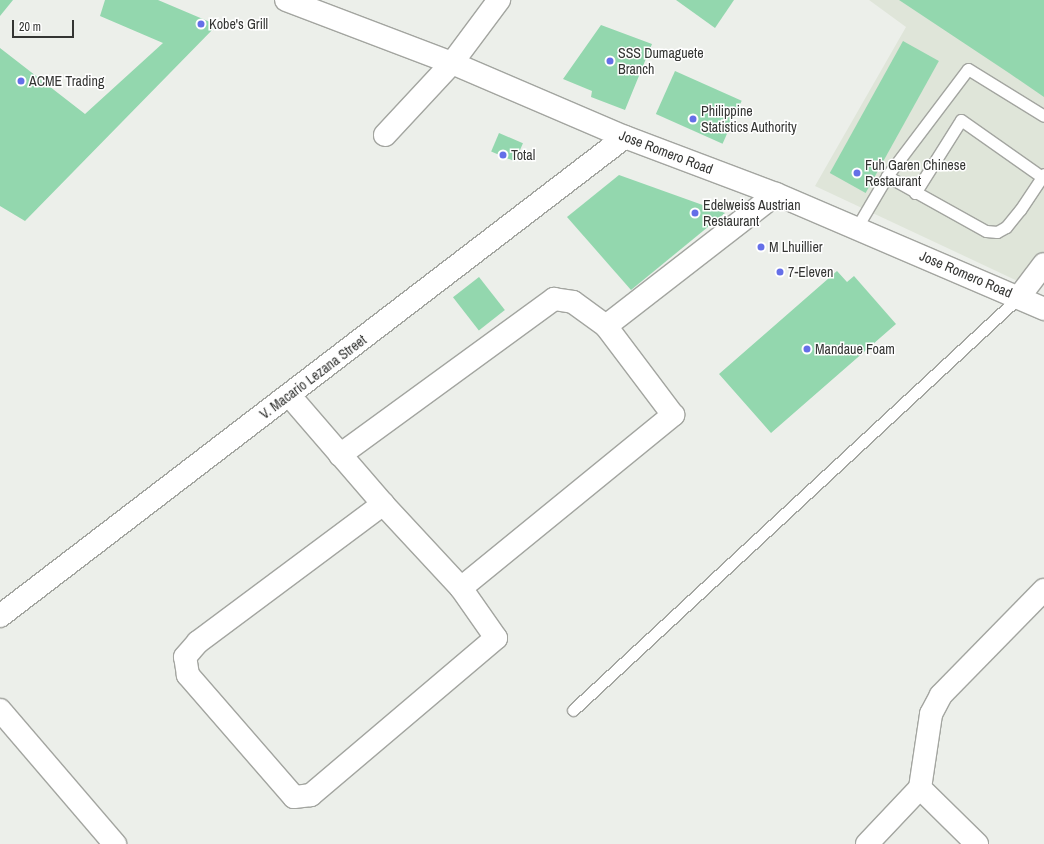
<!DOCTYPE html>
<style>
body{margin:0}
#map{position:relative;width:1044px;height:844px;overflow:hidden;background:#ecefea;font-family:"Archivo Narrow",sans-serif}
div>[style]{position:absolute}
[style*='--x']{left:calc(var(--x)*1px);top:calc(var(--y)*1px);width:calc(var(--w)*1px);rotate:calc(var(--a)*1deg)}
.built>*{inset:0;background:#dfe5d9}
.building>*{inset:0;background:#93d7ae;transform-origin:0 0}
.roads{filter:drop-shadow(1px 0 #a3a5a0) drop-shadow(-1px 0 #a3a5a0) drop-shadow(0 1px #a3a5a0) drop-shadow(0 -1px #a3a5a0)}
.service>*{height:11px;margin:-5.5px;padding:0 5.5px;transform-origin:5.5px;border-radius:5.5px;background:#fff}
.minor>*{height:22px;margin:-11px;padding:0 11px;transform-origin:11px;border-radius:11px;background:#fff}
.tertiary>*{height:22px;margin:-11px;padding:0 11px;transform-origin:11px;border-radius:11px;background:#fff}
.secondary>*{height:22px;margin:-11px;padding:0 11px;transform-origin:11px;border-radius:11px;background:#fff}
.dots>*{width:11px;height:11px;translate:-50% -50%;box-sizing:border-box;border:2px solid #fff;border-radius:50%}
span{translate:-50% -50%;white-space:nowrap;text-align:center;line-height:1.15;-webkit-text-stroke:3px #fff;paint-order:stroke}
.poi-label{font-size:14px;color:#343533}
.left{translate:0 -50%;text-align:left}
.street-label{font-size:14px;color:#343533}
.scale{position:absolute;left:12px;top:20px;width:62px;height:18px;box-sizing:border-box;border:2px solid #343533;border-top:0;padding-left:5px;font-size:12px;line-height:14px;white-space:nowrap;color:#343533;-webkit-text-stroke:3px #fff;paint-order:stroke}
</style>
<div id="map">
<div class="built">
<div style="clip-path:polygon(869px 0,1044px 0,1044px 252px,1022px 283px,815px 186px,906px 27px)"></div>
</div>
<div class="building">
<div style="clip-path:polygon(0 0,13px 0,0 16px)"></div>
<div style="clip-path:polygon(105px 0,158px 0,217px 25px,25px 221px,0 206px,0 48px,85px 114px,163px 43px,100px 16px)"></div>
<div style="clip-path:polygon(676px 0,734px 0,715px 28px)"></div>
<div style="clip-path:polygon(899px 0,1044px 0,1044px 97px,1009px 73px)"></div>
<div style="clip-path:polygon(601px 25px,652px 44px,625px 110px,591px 97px,592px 91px,563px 79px)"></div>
<div style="left:903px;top:41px;width:41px;height:151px;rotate:29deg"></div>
<div style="left:675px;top:71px;width:73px;height:47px;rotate:24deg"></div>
<div style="left:499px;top:133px;width:26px;height:20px;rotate:23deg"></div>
<div style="clip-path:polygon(619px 175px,725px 213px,631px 290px,567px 217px)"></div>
<div style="clip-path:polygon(837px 271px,847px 282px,854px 276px,896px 324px,771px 433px,719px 374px)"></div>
<div style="left:479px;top:277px;width:42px;height:33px;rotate:52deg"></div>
</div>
<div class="roads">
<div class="service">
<div style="--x:887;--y:176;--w:113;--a:29.1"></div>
<div style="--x:986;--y:231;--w:11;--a:5"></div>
<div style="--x:997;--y:232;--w:10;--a:-29"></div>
<div style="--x:1006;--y:227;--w:22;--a:-51"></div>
<div style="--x:1020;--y:210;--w:43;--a:-56.3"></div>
<div style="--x:915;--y:193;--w:86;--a:-57.8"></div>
<div style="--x:961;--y:120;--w:99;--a:35.1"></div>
<div style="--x:857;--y:227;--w:59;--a:-59.5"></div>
<div style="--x:887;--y:176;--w:134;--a:-52.9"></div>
<div style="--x:968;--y:69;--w:89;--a:31.7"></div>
<div style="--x:573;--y:710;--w:608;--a:-42.8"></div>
</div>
<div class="minor">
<div style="--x:385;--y:135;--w:98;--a:-47.1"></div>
<div style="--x:452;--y:63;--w:79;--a:-53.3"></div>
<div style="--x:289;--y:395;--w:144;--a:49.2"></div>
<div style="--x:383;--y:504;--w:115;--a:47.1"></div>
<div style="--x:461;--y:588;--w:61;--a:55"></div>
<div style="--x:496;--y:638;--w:243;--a:139.7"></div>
<div style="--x:311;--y:795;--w:17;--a:173"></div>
<div style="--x:294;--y:797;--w:162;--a:-131"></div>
<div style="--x:188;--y:675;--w:18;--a:-99"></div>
<div style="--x:185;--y:657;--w:20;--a:-49"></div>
<div style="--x:198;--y:642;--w:231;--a:-36.7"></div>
<div style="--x:340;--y:455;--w:265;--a:-36.1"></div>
<div style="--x:554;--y:299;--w:19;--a:9"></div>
<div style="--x:573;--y:302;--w:41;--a:36"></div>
<div style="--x:461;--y:588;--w:274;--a:-39.2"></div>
<div style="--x:673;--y:415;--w:111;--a:-127"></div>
<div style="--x:606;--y:326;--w:215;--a:-37.8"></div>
<div style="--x:0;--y:710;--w:177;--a:49.4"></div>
<div style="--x:920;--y:788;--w:75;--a:-81.5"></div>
<div style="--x:931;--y:714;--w:21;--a:-62"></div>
<div style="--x:941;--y:695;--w:147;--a:-45.6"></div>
<div style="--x:867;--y:844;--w:77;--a:-46.6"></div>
<div style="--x:920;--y:788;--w:80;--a:44.5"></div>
</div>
<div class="tertiary">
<div style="--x:1019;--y:297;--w:41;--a:-52.9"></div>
<div style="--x:0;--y:616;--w:787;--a:-37.47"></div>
</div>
<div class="secondary">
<div style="--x:286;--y:0;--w:178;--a:20.8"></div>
<div style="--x:452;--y:63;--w:188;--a:23.2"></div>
<div style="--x:625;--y:137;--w:161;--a:20.7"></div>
<div style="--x:776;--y:194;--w:292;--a:23.2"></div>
</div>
</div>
<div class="dots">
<div style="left:201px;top:24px;background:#656fe8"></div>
<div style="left:610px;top:61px;background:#656fe8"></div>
<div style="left:21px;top:81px;background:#656fe8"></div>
<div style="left:693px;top:119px;background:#656fe8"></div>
<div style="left:503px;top:155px;background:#656fe8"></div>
<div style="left:857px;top:173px;background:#656fe8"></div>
<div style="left:695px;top:213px;background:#656fe8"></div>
<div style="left:761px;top:247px;background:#656fe8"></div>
<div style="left:780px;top:272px;background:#656fe8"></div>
<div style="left:807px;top:349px;background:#656fe8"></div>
</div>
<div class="poi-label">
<span class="left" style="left:209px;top:24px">Kobe's Grill</span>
<span class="left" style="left:618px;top:61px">SSS Dumaguete<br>Branch</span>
<span class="left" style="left:29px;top:81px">ACME Trading</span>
<span class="left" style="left:701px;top:119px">Philippine<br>Statistics Authority</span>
<span class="left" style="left:511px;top:155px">Total</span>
<span class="left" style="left:865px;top:173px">Fuh Garen Chinese<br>Restaurant</span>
<span class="left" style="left:703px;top:213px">Edelweiss Austrian<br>Restaurant</span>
<span class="left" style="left:769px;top:247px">M Lhuillier</span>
<span class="left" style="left:788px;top:272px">7-Eleven</span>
<span class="left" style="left:815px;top:349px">Mandaue Foam</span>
</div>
<div class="street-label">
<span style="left:666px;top:152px;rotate:21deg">Jose Romero Road</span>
<span style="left:966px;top:274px;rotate:23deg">Jose Romero Road</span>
<span style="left:313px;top:377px;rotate:-37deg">V. Macario Lezana Street</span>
</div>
<div class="scale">20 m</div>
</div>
